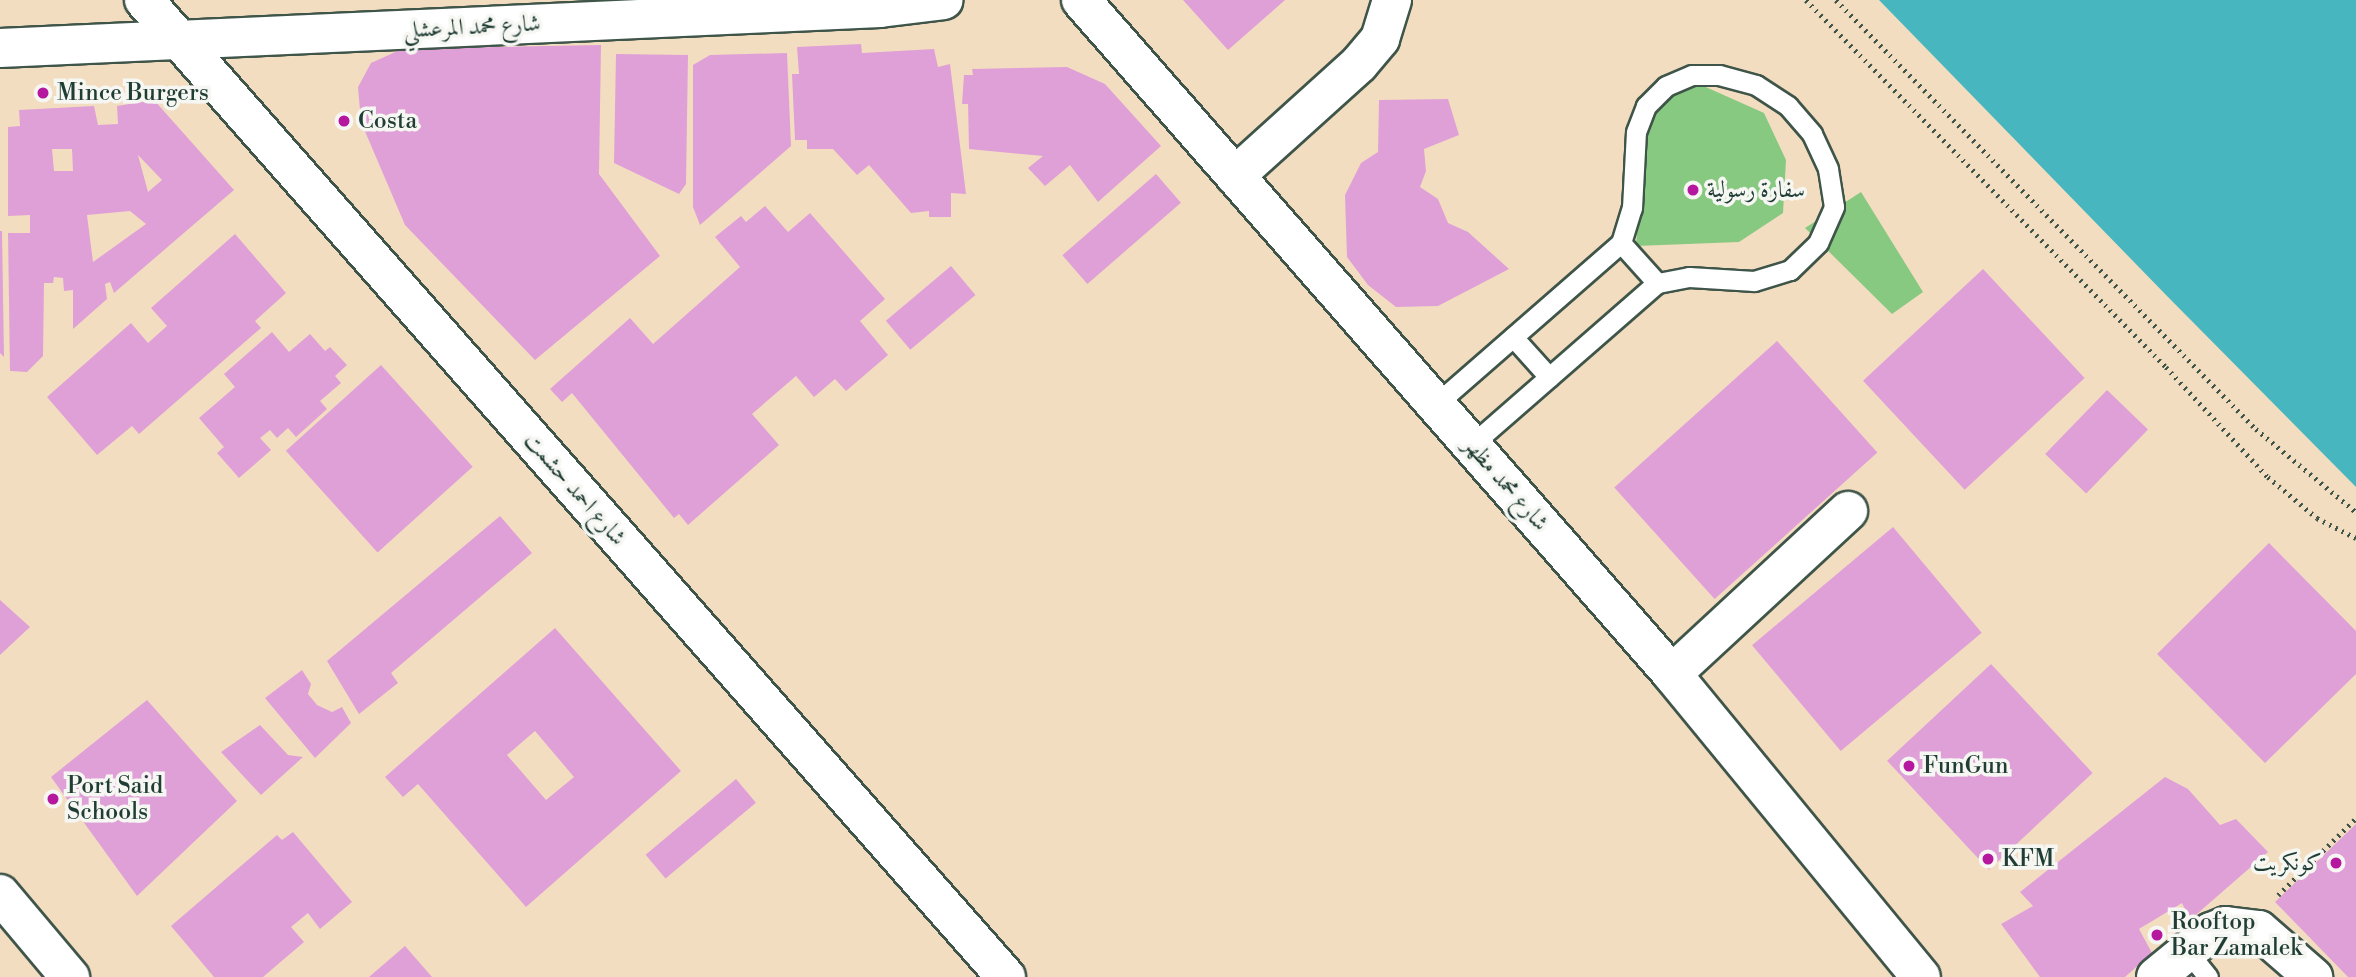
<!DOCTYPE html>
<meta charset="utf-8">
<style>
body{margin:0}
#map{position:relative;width:2356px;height:977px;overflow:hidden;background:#f3ddc0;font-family:"Libre Bodoni",Amiri,serif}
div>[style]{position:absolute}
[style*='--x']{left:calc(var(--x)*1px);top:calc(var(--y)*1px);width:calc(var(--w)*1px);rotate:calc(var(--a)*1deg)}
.green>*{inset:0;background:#87c981}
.water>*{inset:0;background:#47b6bf}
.building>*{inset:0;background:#dfa0d8;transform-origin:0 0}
.path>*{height:4.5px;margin-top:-2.25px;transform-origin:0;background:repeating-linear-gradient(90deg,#3f5549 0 2px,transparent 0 7px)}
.roads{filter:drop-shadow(2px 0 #3f5549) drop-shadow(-2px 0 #3f5549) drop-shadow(0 2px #3f5549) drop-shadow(0 -2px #3f5549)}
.service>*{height:19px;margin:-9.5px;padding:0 9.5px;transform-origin:9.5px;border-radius:9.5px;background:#fff}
.minor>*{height:38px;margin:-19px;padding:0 19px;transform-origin:19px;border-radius:19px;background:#fff}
.tertiary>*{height:38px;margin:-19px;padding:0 19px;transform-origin:19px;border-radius:19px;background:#fff}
.dots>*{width:19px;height:19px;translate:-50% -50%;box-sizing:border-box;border:4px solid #f6f6f2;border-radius:50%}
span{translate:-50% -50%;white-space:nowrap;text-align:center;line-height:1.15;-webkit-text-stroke:7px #f6f6f2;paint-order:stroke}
.street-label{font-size:23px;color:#1f3d34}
.poi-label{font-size:23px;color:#1f3d34}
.left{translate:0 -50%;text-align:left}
.right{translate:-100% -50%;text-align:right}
</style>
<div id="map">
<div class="green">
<div style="clip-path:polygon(1699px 84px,1764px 113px,1786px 160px,1783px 213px,1739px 242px,1636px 246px,1646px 106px)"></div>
<div style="clip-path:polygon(1861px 192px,1923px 292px,1892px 314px,1805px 228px)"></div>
</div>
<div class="water">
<div style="clip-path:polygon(1879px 0,2356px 0,2356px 487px,2168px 297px)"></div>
</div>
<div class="building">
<div style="clip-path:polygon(1183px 0,1285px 0,1228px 50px)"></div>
<div style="clip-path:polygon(861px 44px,862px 53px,934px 49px,938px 67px,950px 64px,966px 194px,951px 193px,951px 217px,929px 217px,929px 211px,911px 213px,869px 165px,857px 175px,833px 149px,807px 149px,807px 140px,795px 140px,792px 74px,799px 74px,797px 47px)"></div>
<div style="clip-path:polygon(601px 45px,599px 174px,660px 256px,535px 360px,405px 225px,361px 122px,358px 87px,371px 63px,402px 49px)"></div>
<div style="clip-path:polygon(787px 53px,791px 146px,700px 225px,693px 207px,693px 65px,710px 55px)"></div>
<div style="clip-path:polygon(616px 54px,688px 55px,686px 184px,679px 194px,614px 163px)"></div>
<div style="clip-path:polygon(1067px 67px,1105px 84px,1161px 146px,1098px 202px,1070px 165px,1045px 186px,1028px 168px,1043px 156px,969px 149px,968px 104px,962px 104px,964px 75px,973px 75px,972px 69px)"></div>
<div style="clip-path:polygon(1448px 99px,1459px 135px,1424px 149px,1426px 171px,1420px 187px,1438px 199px,1448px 223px,1468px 232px,1509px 269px,1438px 306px,1396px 307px,1368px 285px,1347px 257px,1345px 195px,1361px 163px,1378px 152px,1379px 100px)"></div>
<div style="clip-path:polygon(evenodd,154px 100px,234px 190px,114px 293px,110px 282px,105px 284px,107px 299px,73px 329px,73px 290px,64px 291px,63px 278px,54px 277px,53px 283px,44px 283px,43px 356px,27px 372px,10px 371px,8px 233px,30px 233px,30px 215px,8px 216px,8px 127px,20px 126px,19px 110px,94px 106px,98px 125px,118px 124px,117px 106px,154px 100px,52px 149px,72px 149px,73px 171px,54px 171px,52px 149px,154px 100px,138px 155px,162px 180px,148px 192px,138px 155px,154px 100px,130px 211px,146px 224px,93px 262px,87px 215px,130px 211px)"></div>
<div style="left:1156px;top:174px;width:38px;height:124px;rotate:49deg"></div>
<div style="clip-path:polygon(765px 206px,788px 232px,810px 213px,885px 299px,860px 321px,888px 355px,846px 391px,835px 379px,814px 397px,796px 376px,752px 414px,779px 445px,688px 525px,679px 514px,674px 518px,572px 393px,562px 402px,550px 389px,630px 318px,653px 344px,740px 267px,715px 237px,741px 216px,746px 222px)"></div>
<div style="clip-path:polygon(0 231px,2px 231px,4px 357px,0 353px)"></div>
<div style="clip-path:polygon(235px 234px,286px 293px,255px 321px,261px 328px,139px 434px,132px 426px,97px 455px,47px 397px,131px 323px,148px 343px,167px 326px,151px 308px)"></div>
<div style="left:951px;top:266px;width:38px;height:85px;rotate:50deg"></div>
<div style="left:1983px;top:269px;width:149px;height:164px;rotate:47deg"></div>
<div style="clip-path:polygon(272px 332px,289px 352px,310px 334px,325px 351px,330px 347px,347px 365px,335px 376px,341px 383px,320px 401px,327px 409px,296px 437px,288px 428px,277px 438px,270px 430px,260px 438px,271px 450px,239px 478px,217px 453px,224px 447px,199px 418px,235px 387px,224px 374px)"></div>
<div style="left:1777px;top:341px;width:150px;height:219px;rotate:48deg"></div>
<div style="left:381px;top:365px;width:137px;height:128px;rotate:48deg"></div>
<div style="left:2107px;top:390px;width:57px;height:89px;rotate:44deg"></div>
<div style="clip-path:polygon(500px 516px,532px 553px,391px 673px,398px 683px,359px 714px,327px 661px)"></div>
<div style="left:1893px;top:527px;width:138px;height:184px;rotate:50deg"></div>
<div style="clip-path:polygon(2269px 543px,2356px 631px,2356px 674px,2265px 763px,2157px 654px)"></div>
<div style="clip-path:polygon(0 600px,30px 627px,0 655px)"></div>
<div style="clip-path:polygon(evenodd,555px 628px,681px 771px,526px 907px,418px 784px,403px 797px,385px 777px,555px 628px,535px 731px,574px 777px,546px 800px,507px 755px,535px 731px)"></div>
<div style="left:1991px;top:664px;width:149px;height:142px;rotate:47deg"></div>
<div style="clip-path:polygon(302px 670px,311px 684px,308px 694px,317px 705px,332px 712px,342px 707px,351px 723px,315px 758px,265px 698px)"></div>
<div style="clip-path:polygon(147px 700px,237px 801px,137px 896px,51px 777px)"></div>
<div style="clip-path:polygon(260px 725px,288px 755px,303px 757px,261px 795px,221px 752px)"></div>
<div style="clip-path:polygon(2165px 777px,2188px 789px,2220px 825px,2236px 819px,2268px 852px,2190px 920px,2182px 903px,2139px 929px,2152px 953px,2125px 977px,2040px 977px,2001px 924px,2033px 906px,2020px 892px)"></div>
<div style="left:736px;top:779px;width:31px;height:118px;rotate:50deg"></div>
<div style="clip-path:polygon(2356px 824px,2356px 977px,2348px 977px,2275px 902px)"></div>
<div style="clip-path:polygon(293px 832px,352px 902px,320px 929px,308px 913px,291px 927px,304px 942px,263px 977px,214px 977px,171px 926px,277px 835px,282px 840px)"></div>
<div style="clip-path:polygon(405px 946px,432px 977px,369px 977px)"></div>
</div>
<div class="path">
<div style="--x:1806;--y:0;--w:514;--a:45.55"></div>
<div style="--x:2166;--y:367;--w:150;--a:47.2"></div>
<div style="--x:2268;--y:477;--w:64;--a:39.9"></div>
<div style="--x:2317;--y:518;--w:44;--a:27.1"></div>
<div style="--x:1836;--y:0;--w:600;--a:45.61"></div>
<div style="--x:2256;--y:429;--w:130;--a:39.7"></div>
<div style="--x:2278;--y:895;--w:110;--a:-44.6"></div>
</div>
<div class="roads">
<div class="service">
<div style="--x:1621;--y:243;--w:54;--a:48"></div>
<div style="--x:1513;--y:337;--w:54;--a:48"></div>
<div style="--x:1435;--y:405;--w:247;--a:-41.1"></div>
<div style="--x:1621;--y:243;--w:37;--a:-73"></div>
<div style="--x:1632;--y:208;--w:76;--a:-87"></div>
<div style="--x:1636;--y:132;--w:28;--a:-69"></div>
<div style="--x:1646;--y:106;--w:28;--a:-45"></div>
<div style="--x:1666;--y:86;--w:28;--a:-23"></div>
<div style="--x:1692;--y:75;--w:27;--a:0"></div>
<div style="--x:1719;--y:75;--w:38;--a:15"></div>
<div style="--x:1756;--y:85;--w:38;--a:33"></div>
<div style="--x:1788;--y:106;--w:37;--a:49"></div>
<div style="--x:1812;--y:134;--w:38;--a:65"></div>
<div style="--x:1828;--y:169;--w:38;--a:81"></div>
<div style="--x:1834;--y:207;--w:39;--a:114"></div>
<div style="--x:1818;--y:243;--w:39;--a:136"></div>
<div style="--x:1790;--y:270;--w:38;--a:163"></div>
<div style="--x:1754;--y:281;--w:65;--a:-176.5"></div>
<div style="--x:1689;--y:277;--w:33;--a:169"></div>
<div style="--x:1657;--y:283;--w:247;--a:138.9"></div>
<div style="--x:2187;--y:951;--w:33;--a:51"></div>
</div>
<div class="minor">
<div style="--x:144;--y:0;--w:1303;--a:48.58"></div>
<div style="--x:0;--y:48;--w:881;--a:-2.6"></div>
<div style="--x:880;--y:8;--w:64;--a:-7.1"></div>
<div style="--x:1235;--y:176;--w:167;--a:-42.1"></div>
<div style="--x:1359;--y:64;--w:33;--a:-50"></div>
<div style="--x:1380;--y:39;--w:41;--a:-72.9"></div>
<div style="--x:1672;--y:674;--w:240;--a:-42.8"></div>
<div style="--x:0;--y:894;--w:109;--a:49.9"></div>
<div style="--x:2156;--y:977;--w:71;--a:-39.3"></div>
<div style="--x:2211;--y:932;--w:16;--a:-22"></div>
<div style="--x:2226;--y:926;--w:33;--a:7"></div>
<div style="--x:2259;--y:930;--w:72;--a:41"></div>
</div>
<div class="tertiary">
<div style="--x:1081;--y:0;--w:896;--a:48.75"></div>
<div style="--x:1672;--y:674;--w:392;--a:50.6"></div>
</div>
</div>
<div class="dots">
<div style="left:43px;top:93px;background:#b5179e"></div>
<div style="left:344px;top:121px;background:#b5179e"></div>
<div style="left:1693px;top:190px;background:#b5179e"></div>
<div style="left:1909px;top:766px;background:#b5179e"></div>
<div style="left:53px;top:799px;background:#b5179e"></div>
<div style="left:1988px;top:859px;background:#b5179e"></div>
<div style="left:2336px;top:863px;background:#b5179e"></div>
<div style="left:2157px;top:935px;background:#b5179e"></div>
</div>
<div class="street-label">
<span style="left:472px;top:27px;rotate:-3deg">شارع محمد المرعشلي</span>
<span style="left:1506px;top:484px;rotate:49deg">شارع محمد مظهر</span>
<span style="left:575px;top:489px;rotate:49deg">شارع احمد حشمت</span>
</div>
<div class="poi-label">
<span class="left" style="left:57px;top:93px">Mince Burgers</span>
<span class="left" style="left:358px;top:121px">Costa</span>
<span class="left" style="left:1707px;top:190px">سفارة رسولية</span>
<span class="left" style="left:1923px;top:766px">FunGun</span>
<span class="left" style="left:67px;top:799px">Port Said<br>Schools</span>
<span class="left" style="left:2002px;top:859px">KFM</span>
<span class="right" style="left:2322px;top:863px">كونكريت</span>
<span class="left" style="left:2171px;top:935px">Rooftop<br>Bar Zamalek</span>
</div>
</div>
